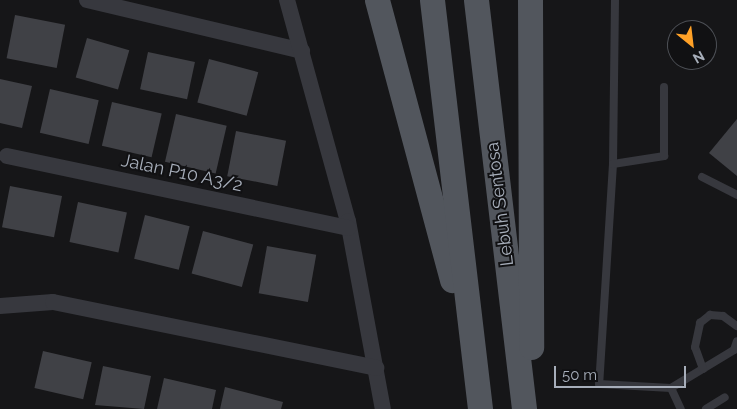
<!DOCTYPE html>
<style>
body{margin:0}
#map{position:relative;width:737px;height:409px;overflow:hidden;background:#161618;font-family:Raleway,sans-serif}
div>[style]{position:absolute}
[style*='--x']{left:calc(var(--x)*1px);top:calc(var(--y)*1px);width:calc(var(--w)*1px);rotate:calc(var(--a)*1deg)}
.building>*{inset:0;background:#404146;transform-origin:0 0}
.service>*{height:8px;margin:-4px;padding:0 4px;transform-origin:4px;border-radius:4px;background:#37383e}
.minor>*{height:16px;margin:-8px;padding:0 8px;transform-origin:8px;border-radius:8px;background:#37383e}
.primary>*{height:25px;margin:-12.5px;padding:0 12.5px;transform-origin:12.5px;border-radius:12.5px;background:#52565d}
span{translate:-50% -50%;white-space:nowrap;text-align:center;line-height:1.15;-webkit-text-stroke:4px #111113;paint-order:stroke}
.street-label{font-size:18px;color:#a7aeba}
.north{position:absolute;left:667px;top:20px;width:50px;height:50px;box-sizing:border-box;background:#111113;border:1px solid #4d5056;border-radius:50%;rotate:151deg;font-size:14px;font-weight:700;line-height:20px;text-align:center;color:#a7aeba}
.north::after{content:'';display:block;margin:auto;width:18px;height:22px;background:#ffa127;clip-path:polygon(50% 0,100% 100%,50% 72%,0 100%)}
.scale{position:absolute;left:554px;top:366px;width:132px;height:22px;box-sizing:border-box;border:2px solid #a7aeba;border-top:0;padding-left:6px;font-size:15px;line-height:18px;white-space:nowrap;color:#a7aeba;-webkit-text-stroke:4px #111113;paint-order:stroke}
</style>
<div id="map">
<div class="building">
<div style="left:15px;top:15px;width:51px;height:44px;rotate:11deg"></div>
<div style="left:87px;top:38px;width:44px;height:41px;rotate:16deg"></div>
<div style="left:148px;top:52px;width:48px;height:38px;rotate:12deg"></div>
<div style="left:209px;top:59px;width:51px;height:45px;rotate:15deg"></div>
<div style="clip-path:polygon(0 79px,32px 86px,22px 128px,0 123px)"></div>
<div style="left:50px;top:89px;width:50px;height:45px;rotate:13deg"></div>
<div style="left:112px;top:102px;width:51px;height:45px;rotate:13deg"></div>
<div style="left:176px;top:114px;width:52px;height:49px;rotate:13deg"></div>
<div style="clip-path:polygon(737px 119px,737px 176px,709px 153px)"></div>
<div style="left:236px;top:131px;width:51px;height:46px;rotate:11deg"></div>
<div style="left:10px;top:186px;width:53px;height:42px;rotate:11deg"></div>
<div style="left:78px;top:202px;width:50px;height:41px;rotate:12deg"></div>
<div style="left:145px;top:215px;width:46px;height:45px;rotate:14deg"></div>
<div style="left:203px;top:231px;width:52px;height:44px;rotate:15deg"></div>
<div style="left:267px;top:246px;width:50px;height:48px;rotate:10deg"></div>
<div style="left:43px;top:351px;width:50px;height:38px;rotate:13deg"></div>
<div style="clip-path:polygon(103px 366px,151px 376px,144px 409px,95px 405px)"></div>
<div style="clip-path:polygon(164px 378px,216px 390px,212px 409px,157px 409px)"></div>
<div style="clip-path:polygon(225px 387px,283px 402px,281px 409px,220px 409px)"></div>
</div>
<div class="service">
<div style="--x:615;--y:0;--w:164;--a:90.7"></div>
<div style="--x:613;--y:164;--w:220;--a:93.6"></div>
<div style="--x:599;--y:384;--w:72;--a:3.2"></div>
<div style="--x:671;--y:388;--w:74;--a:-31.1"></div>
<div style="--x:734;--y:350;--w:9;--a:-72"></div>
<div style="--x:613;--y:164;--w:52;--a:-8.9"></div>
<div style="--x:664;--y:156;--w:69;--a:-90"></div>
<div style="--x:702;--y:177;--w:39;--a:27"></div>
<div style="--x:703;--y:369;--w:23;--a:-110"></div>
<div style="--x:695;--y:347;--w:25;--a:-78"></div>
<div style="--x:700;--y:323;--w:13;--a:-39"></div>
<div style="--x:710;--y:315;--w:13;--a:4"></div>
<div style="--x:723;--y:316;--w:17;--a:36"></div>
<div style="--x:671;--y:388;--w:23;--a:65"></div>
<div style="--x:706;--y:409;--w:22;--a:-32"></div>
</div>
<div class="minor">
<div style="--x:87;--y:0;--w:221;--a:13.3"></div>
<div style="--x:287;--y:0;--w:229;--a:74.6"></div>
<div style="--x:348;--y:221;--w:191;--a:79.5"></div>
<div style="--x:7;--y:156;--w:349;--a:11.9"></div>
<div style="--x:0;--y:306;--w:53;--a:-4.3"></div>
<div style="--x:53;--y:302;--w:330;--a:11.5"></div>
</div>
<div class="primary">
<div style="--x:377;--y:0;--w:290;--a:75"></div>
<div style="--x:432;--y:0;--w:412;--a:83.3"></div>
<div style="--x:476;--y:0;--w:412;--a:83.3"></div>
<div style="--x:530;--y:0;--w:347;--a:89.8"></div>
</div>
<div class="street-label">
<span style="left:182px;top:173px;rotate:12deg">Jalan P10 A3/2</span>
<span style="left:500px;top:204px;rotate:-97deg">Lebuh Sentosa</span>
</div>
<div class="north">N</div>
<div class="scale">50 m</div>
</div>
